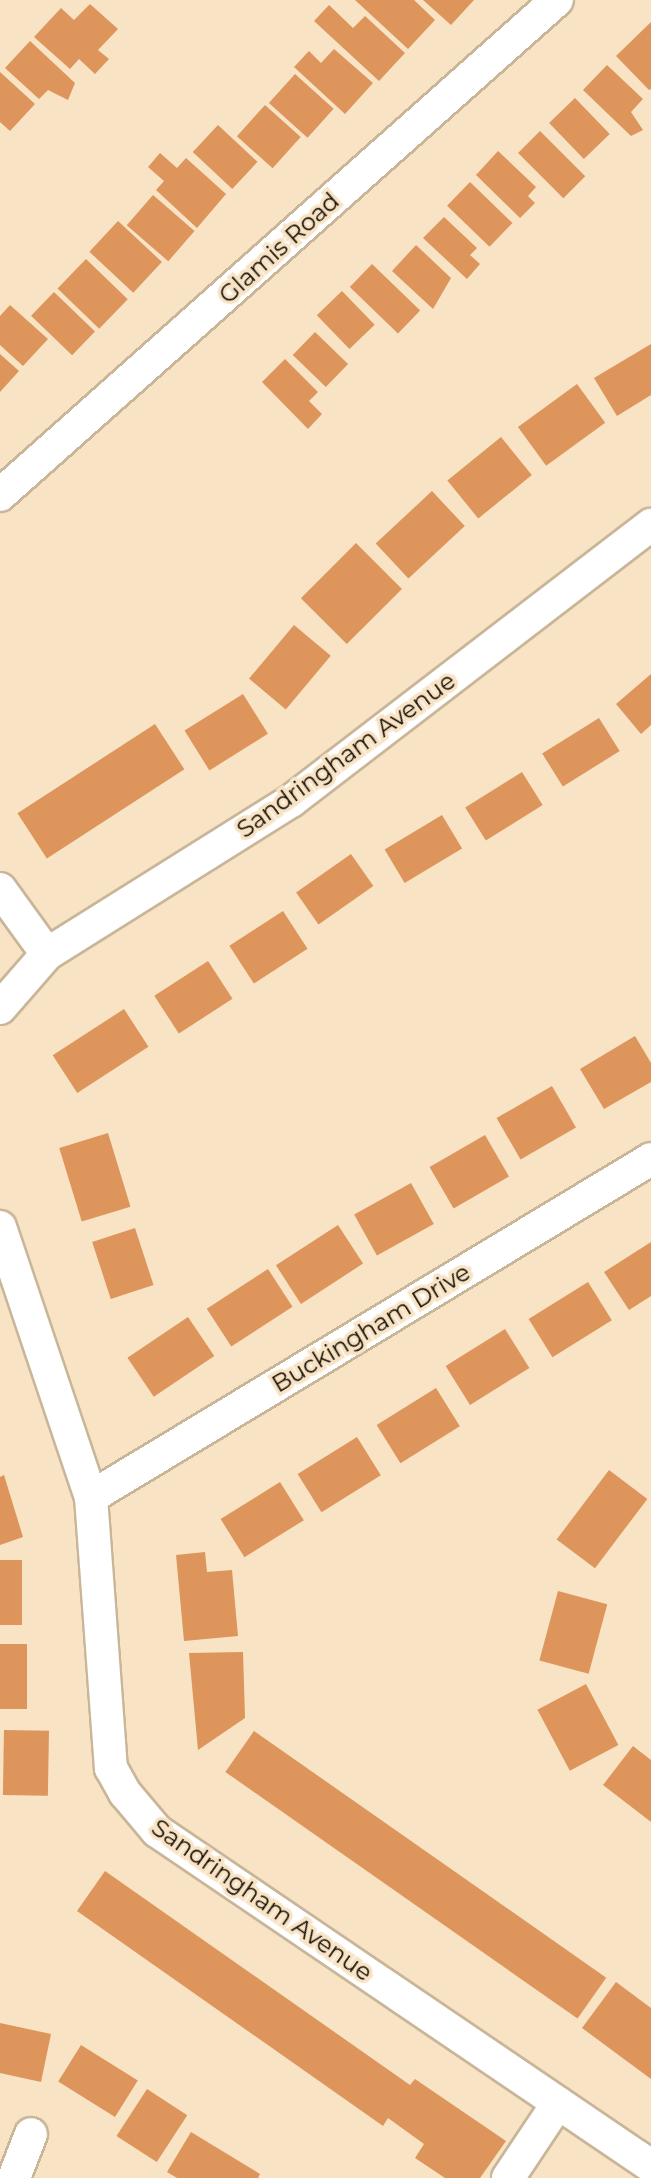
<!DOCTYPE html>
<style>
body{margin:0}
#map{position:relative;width:651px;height:2178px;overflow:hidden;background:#f8e3c5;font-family:Montserrat,sans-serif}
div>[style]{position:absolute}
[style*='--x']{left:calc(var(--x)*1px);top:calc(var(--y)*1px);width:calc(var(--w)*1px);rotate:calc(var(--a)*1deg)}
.building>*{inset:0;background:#dd955b;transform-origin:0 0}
.roads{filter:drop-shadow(2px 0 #c9b598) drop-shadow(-2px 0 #c9b598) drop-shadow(0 2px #c9b598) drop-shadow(0 -2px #c9b598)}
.minor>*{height:32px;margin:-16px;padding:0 16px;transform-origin:16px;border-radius:16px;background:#fff}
span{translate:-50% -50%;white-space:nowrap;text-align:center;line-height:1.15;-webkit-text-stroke:7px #f8e3c5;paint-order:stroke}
.street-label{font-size:24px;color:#140d04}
</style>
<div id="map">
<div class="building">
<div style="clip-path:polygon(355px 0,414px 0,435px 20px,408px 49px)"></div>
<div style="clip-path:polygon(423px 0,474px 0,451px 25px)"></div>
<div style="clip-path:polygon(90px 4px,118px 29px,98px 50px,109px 59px,95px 74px,79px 59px,70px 69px,34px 37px,61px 8px,74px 20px)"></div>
<div style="clip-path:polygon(329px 5px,353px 28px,365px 16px,405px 53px,379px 81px,314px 21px)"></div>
<div style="clip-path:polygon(651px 22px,651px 89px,649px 90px,616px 56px)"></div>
<div style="clip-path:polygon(30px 41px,75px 83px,68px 100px,48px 90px,39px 99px,5px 68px)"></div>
<div style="clip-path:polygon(334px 49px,373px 83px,345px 114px,294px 67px,309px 51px,321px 63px)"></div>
<div style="clip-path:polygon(607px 65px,643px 99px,631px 112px,643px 130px,631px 136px,583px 90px)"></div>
<div style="clip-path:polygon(0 72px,35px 104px,10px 131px,0 122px)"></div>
<div style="left:295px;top:74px;width:52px;height:39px;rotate:42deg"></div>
<div style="left:575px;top:98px;width:50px;height:36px;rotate:46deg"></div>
<div style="left:265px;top:105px;width:48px;height:42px;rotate:42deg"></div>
<div style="left:218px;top:125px;width:54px;height:37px;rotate:43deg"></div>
<div style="left:540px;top:131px;width:64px;height:31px;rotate:45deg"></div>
<div style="clip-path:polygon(498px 151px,536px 187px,528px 196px,535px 203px,520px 218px,476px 175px)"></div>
<div style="clip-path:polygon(160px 153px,177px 168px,186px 158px,226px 194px,197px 228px,156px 190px,164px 181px,148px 167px)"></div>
<div style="left:470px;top:182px;width:59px;height:33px;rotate:44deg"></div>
<div style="left:153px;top:195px;width:55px;height:40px;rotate:41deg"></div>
<div style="clip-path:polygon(444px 217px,477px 248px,470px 255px,480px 264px,467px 279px,423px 238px)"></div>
<div style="left:118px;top:221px;width:60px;height:42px;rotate:43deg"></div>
<div style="clip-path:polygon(416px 245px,451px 278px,433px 309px,392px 271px)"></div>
<div style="left:86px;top:259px;width:58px;height:41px;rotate:44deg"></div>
<div style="left:372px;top:264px;width:67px;height:32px;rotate:44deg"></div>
<div style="left:342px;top:291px;width:47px;height:35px;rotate:46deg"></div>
<div style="left:54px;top:292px;width:57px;height:33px;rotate:44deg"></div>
<div style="clip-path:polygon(10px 305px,48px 339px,23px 366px,0 345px,0 316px)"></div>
<div style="left:315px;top:332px;width:46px;height:32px;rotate:44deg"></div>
<div style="clip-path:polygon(651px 344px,651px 395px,617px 416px,594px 378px)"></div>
<div style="clip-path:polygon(0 354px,19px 371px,0 392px)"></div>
<div style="clip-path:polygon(285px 359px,318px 392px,309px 401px,322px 414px,308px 429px,262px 382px)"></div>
<div style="left:577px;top:384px;width:48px;height:73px;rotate:54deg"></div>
<div style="left:501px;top:437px;width:49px;height:69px;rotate:51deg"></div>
<div style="left:432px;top:491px;width:48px;height:77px;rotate:47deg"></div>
<div style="left:356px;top:543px;width:65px;height:78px;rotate:45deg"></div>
<div style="left:294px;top:625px;width:48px;height:70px;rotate:40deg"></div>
<div style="clip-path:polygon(651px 674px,651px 725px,641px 734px,616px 704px)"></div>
<div style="left:243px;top:694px;width:47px;height:69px;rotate:58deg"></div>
<div style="left:599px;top:718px;width:39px;height:67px;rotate:58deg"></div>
<div style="left:155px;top:724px;width:54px;height:164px;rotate:57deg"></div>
<div style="left:522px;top:772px;width:39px;height:67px;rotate:58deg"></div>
<div style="left:442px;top:815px;width:39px;height:67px;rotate:59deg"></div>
<div style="left:351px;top:854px;width:39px;height:67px;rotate:55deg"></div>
<div style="left:283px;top:911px;width:45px;height:64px;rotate:57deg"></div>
<div style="left:208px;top:961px;width:45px;height:64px;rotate:57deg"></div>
<div style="left:124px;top:1009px;width:45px;height:85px;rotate:57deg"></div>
<div style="clip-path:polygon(635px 1036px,651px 1063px,651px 1082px,604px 1109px,580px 1069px)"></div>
<div style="left:552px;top:1086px;width:48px;height:64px;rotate:60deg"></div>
<div style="left:108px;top:1133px;width:77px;height:51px;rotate:73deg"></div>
<div style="left:485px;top:1135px;width:48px;height:64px;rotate:60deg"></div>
<div style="left:411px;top:1183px;width:47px;height:65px;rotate:61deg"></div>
<div style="left:338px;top:1225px;width:46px;height:74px;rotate:57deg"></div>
<div style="left:135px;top:1228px;width:60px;height:45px;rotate:72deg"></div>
<div style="clip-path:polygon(651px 1242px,651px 1296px,629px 1310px,604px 1272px)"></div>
<div style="left:268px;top:1269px;width:45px;height:73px;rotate:57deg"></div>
<div style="left:588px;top:1282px;width:45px;height:70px;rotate:58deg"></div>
<div style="left:188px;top:1317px;width:47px;height:73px;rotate:56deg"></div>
<div style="left:505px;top:1329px;width:46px;height:70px;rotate:58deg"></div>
<div style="left:436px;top:1388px;width:45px;height:70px;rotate:58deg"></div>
<div style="left:357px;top:1437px;width:45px;height:70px;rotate:58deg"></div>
<div style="left:609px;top:1470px;width:48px;height:87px;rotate:37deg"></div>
<div style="clip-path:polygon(4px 1475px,23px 1537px,0 1545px,0 1477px)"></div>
<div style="left:280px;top:1482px;width:45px;height:70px;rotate:58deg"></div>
<div style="clip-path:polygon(205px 1552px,207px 1572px,232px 1570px,238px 1636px,184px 1641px,176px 1555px)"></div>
<div style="left:0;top:1560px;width:22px;height:65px"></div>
<div style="left:558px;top:1591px;width:51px;height:72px;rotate:15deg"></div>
<div style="left:0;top:1644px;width:27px;height:65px"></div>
<div style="clip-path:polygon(243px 1652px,245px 1718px,198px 1750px,189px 1653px)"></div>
<div style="left:586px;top:1684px;width:69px;height:55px;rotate:62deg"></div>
<div style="left:4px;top:1730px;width:45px;height:65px;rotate:1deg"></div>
<div style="left:254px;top:1731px;width:430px;height:50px;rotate:35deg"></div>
<div style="clip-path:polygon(633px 1746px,651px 1760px,651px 1822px,603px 1785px)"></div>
<div style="clip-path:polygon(105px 1871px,410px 2085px,415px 2079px,506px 2141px,480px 2178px,445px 2178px,415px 2158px,424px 2144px,388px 2118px,383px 2126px,77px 1911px)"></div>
<div style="clip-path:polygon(616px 1982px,651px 2008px,651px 2079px,582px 2028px)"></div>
<div style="clip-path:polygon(0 2023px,51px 2034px,41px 2082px,0 2073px)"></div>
<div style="left:81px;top:2045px;width:67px;height:43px;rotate:32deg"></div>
<div style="left:147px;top:2089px;width:48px;height:56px;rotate:33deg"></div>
<div style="clip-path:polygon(191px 2132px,260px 2174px,258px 2178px,177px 2178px,167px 2172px)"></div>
</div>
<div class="roads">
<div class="minor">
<div style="--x:0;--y:495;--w:745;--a:-41.63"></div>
<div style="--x:0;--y:889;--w:80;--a:54.1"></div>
<div style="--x:0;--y:1008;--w:72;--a:-49"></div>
<div style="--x:47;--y:954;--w:288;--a:-32.1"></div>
<div style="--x:291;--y:801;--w:454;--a:-37.5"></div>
<div style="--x:0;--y:1227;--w:285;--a:71.4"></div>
<div style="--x:91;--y:1497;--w:272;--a:85.8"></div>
<div style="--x:111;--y:1768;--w:29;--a:61"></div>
<div style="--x:125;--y:1793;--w:50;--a:49.9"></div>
<div style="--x:157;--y:1831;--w:597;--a:34.14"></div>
<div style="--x:91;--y:1497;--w:654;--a:-31.11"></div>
<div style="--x:14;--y:2178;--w:47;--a:-68.9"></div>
<div style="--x:508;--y:2178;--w:90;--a:-56.3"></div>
</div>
</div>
<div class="street-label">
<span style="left:279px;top:248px;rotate:-42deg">Glamis Road</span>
<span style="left:346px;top:755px;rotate:-36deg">Sandringham Avenue</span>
<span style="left:371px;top:1328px;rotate:-31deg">Buckingham Drive</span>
<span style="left:262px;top:1900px;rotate:35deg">Sandringham Avenue</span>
</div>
</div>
